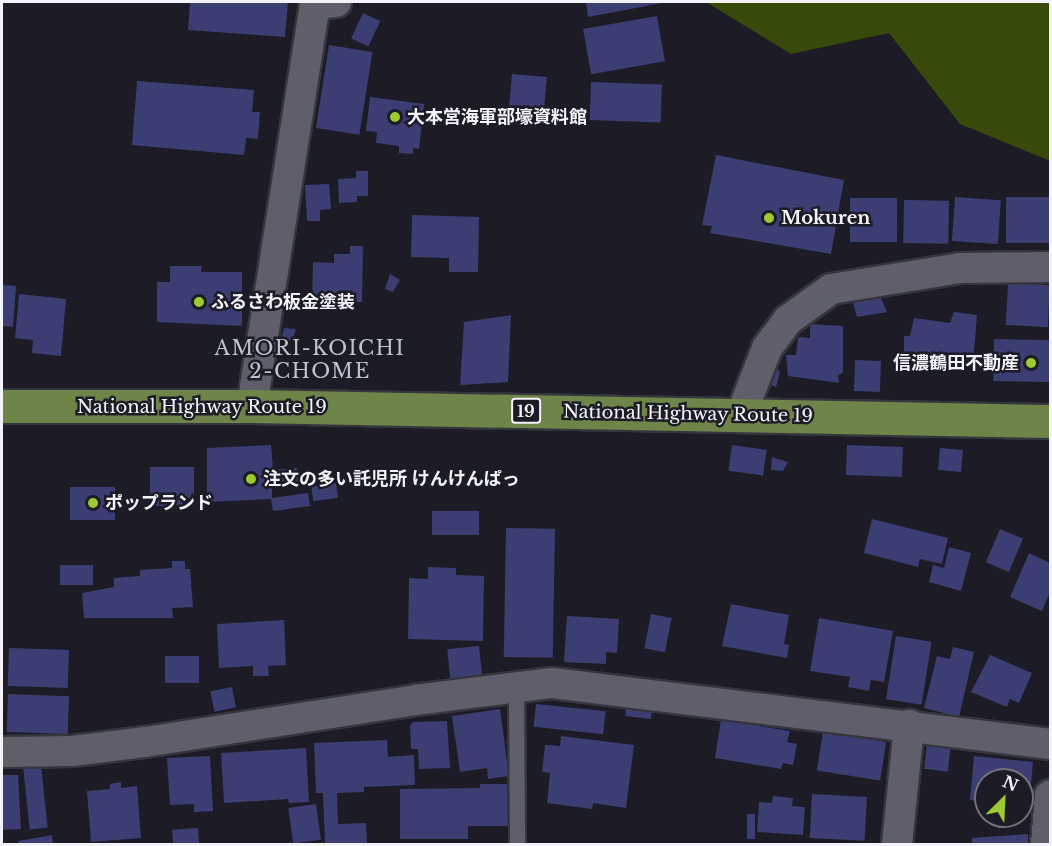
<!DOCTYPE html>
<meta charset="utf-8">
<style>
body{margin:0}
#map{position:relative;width:1052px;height:846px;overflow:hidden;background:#1b1c25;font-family:"Libre Baskerville","Noto Sans JP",serif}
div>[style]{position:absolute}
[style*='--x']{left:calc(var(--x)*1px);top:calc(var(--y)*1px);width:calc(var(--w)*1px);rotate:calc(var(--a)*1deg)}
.green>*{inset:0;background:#37490b}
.building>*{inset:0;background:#3c3d73;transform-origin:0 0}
.roads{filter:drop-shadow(2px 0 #35363d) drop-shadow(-2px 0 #35363d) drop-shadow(0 2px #35363d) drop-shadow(0 -2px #35363d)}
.service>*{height:15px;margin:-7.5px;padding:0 7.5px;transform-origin:7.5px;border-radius:7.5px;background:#5e5f6a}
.minor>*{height:30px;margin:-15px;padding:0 15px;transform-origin:15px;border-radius:15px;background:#5e5f6a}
.trunk>*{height:33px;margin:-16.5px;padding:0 16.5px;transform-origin:16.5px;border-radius:16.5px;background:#6f8448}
.dots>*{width:16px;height:16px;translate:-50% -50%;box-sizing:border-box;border:3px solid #1b1c25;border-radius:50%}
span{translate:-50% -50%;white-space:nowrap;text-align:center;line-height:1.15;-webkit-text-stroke:5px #1b1c25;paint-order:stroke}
.shield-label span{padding:2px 4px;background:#1b1c25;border:2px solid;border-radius:4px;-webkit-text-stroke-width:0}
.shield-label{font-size:16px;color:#f2f3f9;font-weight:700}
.poi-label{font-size:18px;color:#f2f3f9;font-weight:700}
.left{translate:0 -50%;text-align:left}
.right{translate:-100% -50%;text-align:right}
.street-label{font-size:18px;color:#f2f3f9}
.neighbourhood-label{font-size:20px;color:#c0c2ce;letter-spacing:1.5px}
.frame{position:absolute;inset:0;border:3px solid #f2f3f9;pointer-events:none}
.north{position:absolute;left:974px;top:768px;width:60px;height:60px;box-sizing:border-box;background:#1b1c25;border:2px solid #71727a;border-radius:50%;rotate:24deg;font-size:16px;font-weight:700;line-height:24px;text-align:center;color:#f2f3f9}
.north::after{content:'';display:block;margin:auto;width:21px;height:27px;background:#9dca30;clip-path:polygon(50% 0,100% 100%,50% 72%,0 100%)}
</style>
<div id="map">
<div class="green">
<div style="clip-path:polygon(706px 2px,1050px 2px,1050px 161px,960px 124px,889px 33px,791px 54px)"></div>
</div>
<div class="building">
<div style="clip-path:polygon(190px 2px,288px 2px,285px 37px,188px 30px)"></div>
<div style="clip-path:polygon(586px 2px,662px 2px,662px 3px,588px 17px)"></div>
<div style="left:363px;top:13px;width:19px;height:28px;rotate:25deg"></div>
<div style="left:657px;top:16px;width:46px;height:75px;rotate:80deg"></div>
<div style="left:329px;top:45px;width:44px;height:84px;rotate:9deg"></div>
<div style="left:512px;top:74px;width:35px;height:45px;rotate:5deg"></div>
<div style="clip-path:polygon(137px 81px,254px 90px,252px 112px,260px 112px,258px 139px,246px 138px,244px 155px,132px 145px)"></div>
<div style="left:591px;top:82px;width:71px;height:38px;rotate:2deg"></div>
<div style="clip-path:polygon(370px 97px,424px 104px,419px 149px,413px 148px,413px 154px,399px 153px,399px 146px,376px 143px,377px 132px,366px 131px)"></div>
<div style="clip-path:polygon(716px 155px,844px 180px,831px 254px,710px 233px,712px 226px,702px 225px)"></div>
<div style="clip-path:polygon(356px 171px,368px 171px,368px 196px,357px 196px,357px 202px,339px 203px,338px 179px,356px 178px)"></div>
<div style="clip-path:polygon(329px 184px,331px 209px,320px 210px,320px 221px,307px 221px,305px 185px)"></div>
<div style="left:955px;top:197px;width:46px;height:44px;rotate:4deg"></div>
<div style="left:1050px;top:197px;width:46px;height:44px;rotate:90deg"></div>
<div style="left:897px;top:198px;width:44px;height:47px;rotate:90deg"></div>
<div style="left:904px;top:200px;width:45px;height:43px;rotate:1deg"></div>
<div style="clip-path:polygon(412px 215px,479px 217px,478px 272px,449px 272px,449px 258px,411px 257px)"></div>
<div style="clip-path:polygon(350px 246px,363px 246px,362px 302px,312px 300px,313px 262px,334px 263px,334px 254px,350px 254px)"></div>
<div style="clip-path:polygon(170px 266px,202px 266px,201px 272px,242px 272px,242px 326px,157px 322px,157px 282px,170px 282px)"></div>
<div style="clip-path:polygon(390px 274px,400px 280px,393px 292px,385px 289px)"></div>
<div style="left:1008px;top:283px;width:42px;height:42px;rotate:3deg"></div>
<div style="clip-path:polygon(2px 285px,16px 286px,13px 327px,2px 326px)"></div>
<div style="clip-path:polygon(19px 294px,66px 299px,61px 356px,32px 353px,33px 340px,15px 338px)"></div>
<div style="clip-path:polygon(880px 296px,887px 312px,857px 317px,852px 299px)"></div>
<div style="clip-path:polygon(954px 312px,977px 315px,973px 362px,951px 359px,949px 369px,921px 367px,923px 355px,904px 354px,904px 336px,910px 336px,914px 318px,950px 323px)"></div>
<div style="clip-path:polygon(511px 315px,508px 382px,460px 385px,464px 322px)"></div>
<div style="clip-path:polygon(810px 324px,843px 326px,843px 373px,838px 375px,839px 383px,788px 376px,786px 355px,796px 355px,798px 337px,810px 338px)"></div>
<div style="clip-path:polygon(284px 328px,296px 329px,292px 341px,281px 340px)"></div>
<div style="left:994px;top:339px;width:56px;height:42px;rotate:1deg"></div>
<div style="left:855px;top:360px;width:26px;height:31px;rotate:2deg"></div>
<div style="clip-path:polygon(776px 367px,780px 372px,776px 387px,768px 384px)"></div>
<div style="clip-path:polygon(271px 445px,273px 470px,297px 468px,298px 482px,272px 483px,272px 498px,308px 493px,310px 506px,273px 511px,271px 499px,207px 502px,207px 448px)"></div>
<div style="left:732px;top:445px;width:35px;height:26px;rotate:8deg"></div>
<div style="left:847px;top:445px;width:56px;height:30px;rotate:2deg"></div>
<div style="left:940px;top:448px;width:23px;height:22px;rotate:5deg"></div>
<div style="clip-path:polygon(772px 457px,788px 462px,783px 471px,771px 470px)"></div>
<div style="left:150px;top:467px;width:44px;height:39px"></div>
<div style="left:336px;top:483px;width:15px;height:25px;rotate:82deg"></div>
<div style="left:70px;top:487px;width:45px;height:33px"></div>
<div style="left:432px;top:511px;width:47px;height:24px"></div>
<div style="clip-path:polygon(872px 519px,948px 538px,942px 564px,920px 559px,918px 567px,864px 553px)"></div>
<div style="left:506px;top:528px;width:49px;height:129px;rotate:1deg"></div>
<div style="left:1000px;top:529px;width:25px;height:36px;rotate:23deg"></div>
<div style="clip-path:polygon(949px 547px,971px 553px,961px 591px,929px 582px,933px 565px,944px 568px)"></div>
<div style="clip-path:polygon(1029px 553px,1050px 563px,1050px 592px,1042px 611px,1010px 597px)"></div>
<div style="clip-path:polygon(172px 561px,185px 561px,185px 569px,190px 569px,193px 607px,172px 608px,173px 618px,84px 618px,82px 593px,114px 587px,114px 578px,140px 576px,140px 570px,172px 568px)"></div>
<div style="left:93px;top:565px;width:20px;height:33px;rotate:90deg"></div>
<div style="clip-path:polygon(428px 567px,456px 568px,456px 575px,484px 576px,483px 641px,408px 639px,409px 578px,428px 579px)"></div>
<div style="clip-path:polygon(731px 604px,789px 615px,784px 644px,789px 645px,787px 658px,722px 646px)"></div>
<div style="left:651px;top:614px;width:21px;height:35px;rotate:11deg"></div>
<div style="clip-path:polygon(567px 616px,619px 619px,617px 653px,606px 652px,606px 664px,564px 662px)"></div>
<div style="clip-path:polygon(819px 618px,893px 631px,884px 682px,871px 680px,869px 691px,848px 687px,850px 677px,810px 671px)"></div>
<div style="clip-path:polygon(284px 620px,286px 665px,268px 666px,269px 676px,253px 676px,253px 666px,219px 668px,217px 624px)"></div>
<div style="left:896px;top:636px;width:36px;height:64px;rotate:9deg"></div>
<div style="left:479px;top:646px;width:30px;height:32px;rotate:84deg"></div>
<div style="clip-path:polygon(953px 647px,974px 652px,959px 717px,924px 708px,937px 656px,950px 659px)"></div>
<div style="left:9px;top:648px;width:60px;height:38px;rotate:2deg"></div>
<div style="clip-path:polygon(990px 655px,1032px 673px,1019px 703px,1010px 699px,1007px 707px,971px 692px)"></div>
<div style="left:165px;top:656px;width:34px;height:27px"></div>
<div style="left:232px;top:687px;width:21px;height:22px;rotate:79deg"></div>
<div style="left:8px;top:694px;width:61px;height:38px;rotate:2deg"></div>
<div style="left:627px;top:701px;width:26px;height:15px;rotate:7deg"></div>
<div style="left:536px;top:704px;width:70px;height:23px;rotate:6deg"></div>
<div style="clip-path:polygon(500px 709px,509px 776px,488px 779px,487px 768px,460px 772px,452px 716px)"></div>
<div style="clip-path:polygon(721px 720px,790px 731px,787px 742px,797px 744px,793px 765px,783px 763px,781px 769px,715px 758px)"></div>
<div style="clip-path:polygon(447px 721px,450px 768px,419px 769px,418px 749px,411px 749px,410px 726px,413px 722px)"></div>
<div style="left:823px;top:732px;width:64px;height:39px;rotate:9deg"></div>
<div style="clip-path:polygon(561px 736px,634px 745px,626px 808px,593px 803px,592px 809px,547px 803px,550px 773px,542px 772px,545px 745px,560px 746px)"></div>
<div style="clip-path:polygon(387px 740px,388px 757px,414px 755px,415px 785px,364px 787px,364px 792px,337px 793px,338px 824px,366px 823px,367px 844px,325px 844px,323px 793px,316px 793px,314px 743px)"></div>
<div style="left:927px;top:744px;width:24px;height:25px;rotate:7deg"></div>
<div style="clip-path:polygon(306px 748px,309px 802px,289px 803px,288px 799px,224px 803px,221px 753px)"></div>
<div style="clip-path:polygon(210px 756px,213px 811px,194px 812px,194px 804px,170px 805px,167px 758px)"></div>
<div style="clip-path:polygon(974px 756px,1033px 762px,1029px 806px,1022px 805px,1022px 780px,986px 780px,986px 802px,970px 800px)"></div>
<div style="left:41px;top:765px;width:63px;height:18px;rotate:84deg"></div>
<div style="clip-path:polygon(2px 775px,18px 775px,21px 829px,2px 830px)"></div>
<div style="clip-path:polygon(121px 782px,121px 788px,137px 786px,141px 838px,91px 842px,87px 791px,110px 789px,110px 784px)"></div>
<div style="clip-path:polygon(480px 784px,507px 784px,508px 826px,468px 826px,468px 839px,400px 839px,400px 789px,480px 788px)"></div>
<div style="left:812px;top:794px;width:55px;height:44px;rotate:3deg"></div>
<div style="clip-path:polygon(773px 796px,793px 798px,792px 806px,805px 807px,803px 835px,757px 832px,759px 802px,772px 803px)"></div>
<div style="left:316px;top:804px;width:36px;height:28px;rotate:82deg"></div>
<div style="left:747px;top:814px;width:8px;height:25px"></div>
<div style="left:198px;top:828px;width:16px;height:26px;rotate:86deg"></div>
<div style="clip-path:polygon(1028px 834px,1028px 844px,972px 844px,972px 838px)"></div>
<div style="clip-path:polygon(52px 835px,53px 844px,19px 844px,18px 841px)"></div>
</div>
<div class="roads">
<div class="service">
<div style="--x:516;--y:689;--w:155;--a:89.6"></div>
</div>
<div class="minor">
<div style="--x:252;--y:406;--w:407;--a:-81.1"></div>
<div style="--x:315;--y:4;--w:21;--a:-5"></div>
<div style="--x:741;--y:415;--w:72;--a:-68.8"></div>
<div style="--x:767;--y:348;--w:35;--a:-53"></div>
<div style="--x:788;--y:320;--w:53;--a:-35.8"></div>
<div style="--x:831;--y:289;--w:131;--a:-9.2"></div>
<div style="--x:960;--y:268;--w:90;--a:-0.6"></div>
<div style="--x:2;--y:752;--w:71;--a:-0.8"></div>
<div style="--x:73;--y:751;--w:73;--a:-7.1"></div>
<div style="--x:145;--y:742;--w:273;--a:-8.8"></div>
<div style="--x:415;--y:700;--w:138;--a:-7.1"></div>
<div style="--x:552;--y:683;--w:502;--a:6.98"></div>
<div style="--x:897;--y:844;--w:120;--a:-84.2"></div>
<div style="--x:1046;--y:844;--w:49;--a:-85.3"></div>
</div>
<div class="trunk">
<div style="--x:2;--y:406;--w:250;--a:0"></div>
<div style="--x:252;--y:406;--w:798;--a:1.08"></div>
</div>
</div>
<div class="dots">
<div style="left:395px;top:117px;background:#9dca30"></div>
<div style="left:769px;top:218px;background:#9dca30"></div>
<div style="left:199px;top:302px;background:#9dca30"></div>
<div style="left:1031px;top:363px;background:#9dca30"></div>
<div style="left:251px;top:479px;background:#9dca30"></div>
<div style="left:93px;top:503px;background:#9dca30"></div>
</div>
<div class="shield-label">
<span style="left:526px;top:411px">19</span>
</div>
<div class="poi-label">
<span class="left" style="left:407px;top:117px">大本営海軍部壕資料館</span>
<span class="left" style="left:781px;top:218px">Mokuren</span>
<span class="left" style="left:211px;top:302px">ふるさわ板金塗装</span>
<span class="right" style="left:1019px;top:363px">信濃鶴田不動産</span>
<span class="left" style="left:263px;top:479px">注文の多い託児所 けんけんぱっ</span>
<span class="left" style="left:105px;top:503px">ポップランド</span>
</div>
<div class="street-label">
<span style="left:202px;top:407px">National Highway Route 19</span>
<span style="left:688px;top:414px;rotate:1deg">National Highway Route 19</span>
</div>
<div class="neighbourhood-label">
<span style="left:310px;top:360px">AMORI-KOICHI<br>2-CHOME</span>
</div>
<div class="frame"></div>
<div class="north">N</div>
</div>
